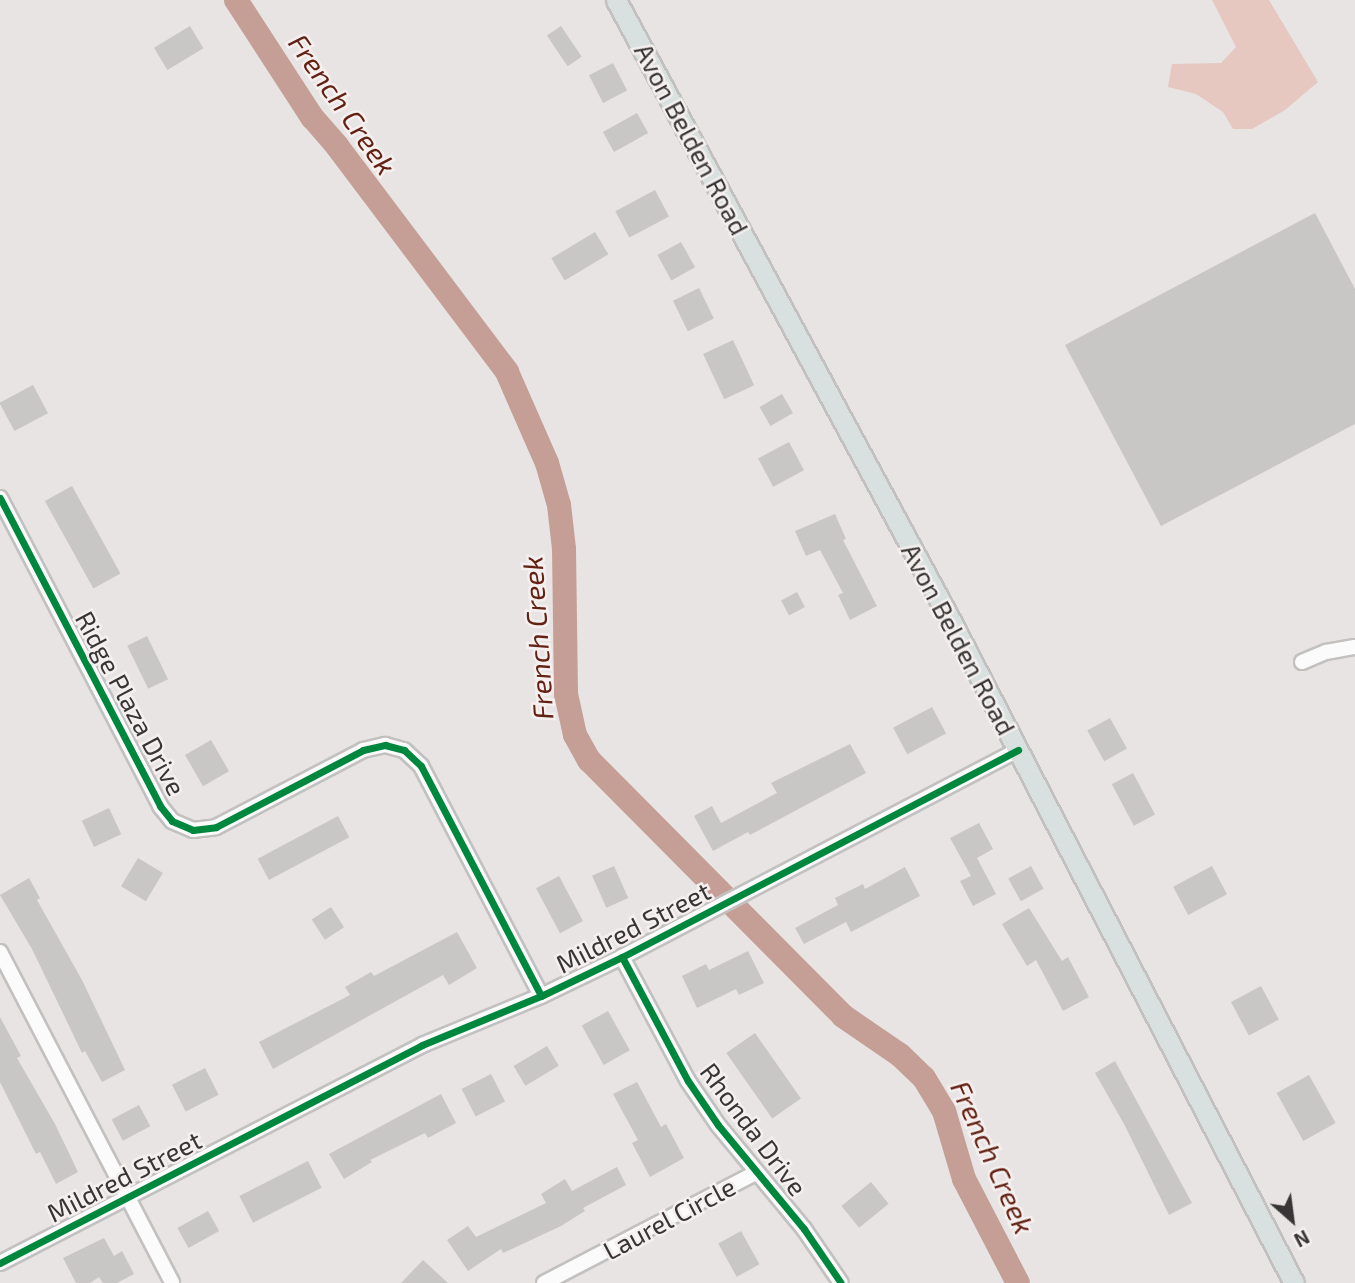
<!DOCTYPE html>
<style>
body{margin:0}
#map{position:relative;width:1355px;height:1283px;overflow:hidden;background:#e7e4e3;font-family:"Exo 2",sans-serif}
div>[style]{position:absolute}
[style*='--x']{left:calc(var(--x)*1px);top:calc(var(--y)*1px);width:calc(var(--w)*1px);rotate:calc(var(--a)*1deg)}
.green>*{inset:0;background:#e7c8c1}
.river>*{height:24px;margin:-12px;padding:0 12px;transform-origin:12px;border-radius:12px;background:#c59f96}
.building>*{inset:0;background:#c9c7c6;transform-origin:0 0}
.roads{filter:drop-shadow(2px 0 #c3c1c0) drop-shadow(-2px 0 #c3c1c0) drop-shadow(0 2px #c3c1c0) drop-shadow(0 -2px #c3c1c0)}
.minor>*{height:14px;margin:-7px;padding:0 7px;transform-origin:7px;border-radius:7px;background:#fbfbfb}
.major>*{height:19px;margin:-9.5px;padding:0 9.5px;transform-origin:9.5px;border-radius:9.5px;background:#d9e1e0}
.cycleway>*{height:7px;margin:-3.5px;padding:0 3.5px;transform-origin:3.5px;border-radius:3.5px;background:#00873e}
span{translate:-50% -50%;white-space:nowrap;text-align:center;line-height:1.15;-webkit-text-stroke:5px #f5f0ef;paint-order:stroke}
.street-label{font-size:26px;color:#373535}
.water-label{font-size:28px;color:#632113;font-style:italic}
.north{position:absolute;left:1257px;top:1185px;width:70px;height:70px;-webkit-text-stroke:5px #f5f0ef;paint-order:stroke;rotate:152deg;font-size:19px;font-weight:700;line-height:28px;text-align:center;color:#373535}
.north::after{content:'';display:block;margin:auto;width:24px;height:32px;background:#373535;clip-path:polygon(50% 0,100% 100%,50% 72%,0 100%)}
</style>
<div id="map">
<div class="green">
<div style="clip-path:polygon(1212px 0,1269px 0,1318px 82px,1285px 110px,1252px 129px,1233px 129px,1223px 112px,1196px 94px,1168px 87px,1172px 64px,1221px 63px,1236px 47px)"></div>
</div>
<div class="river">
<div style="--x:236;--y:0;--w:140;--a:57"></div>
<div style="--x:312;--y:117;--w:38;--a:49"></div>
<div style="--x:337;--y:146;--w:283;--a:53"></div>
<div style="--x:507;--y:372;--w:99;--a:66.3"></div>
<div style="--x:547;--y:463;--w:44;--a:74.1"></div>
<div style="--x:559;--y:505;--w:44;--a:83.5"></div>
<div style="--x:564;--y:549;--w:145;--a:89.2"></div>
<div style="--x:566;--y:694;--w:42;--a:77.6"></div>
<div style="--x:575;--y:735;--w:29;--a:61"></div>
<div style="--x:589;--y:760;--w:361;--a:45.2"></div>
<div style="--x:843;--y:1016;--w:69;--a:34.4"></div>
<div style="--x:900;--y:1055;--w:33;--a:44"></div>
<div style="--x:924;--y:1078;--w:39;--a:59"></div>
<div style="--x:944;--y:1111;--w:71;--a:73.6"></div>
<div style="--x:964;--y:1179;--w:117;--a:62.6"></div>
</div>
<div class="building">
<div style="left:190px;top:26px;width:26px;height:42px;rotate:59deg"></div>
<div style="left:561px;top:26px;width:37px;height:17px;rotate:56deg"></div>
<div style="left:613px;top:63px;width:31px;height:27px;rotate:63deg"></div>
<div style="left:637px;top:113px;width:23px;height:39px;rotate:61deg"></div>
<div style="left:655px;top:190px;width:30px;height:45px;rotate:62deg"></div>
<div style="clip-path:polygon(1315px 213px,1355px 289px,1355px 424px,1161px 526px,1065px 345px)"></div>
<div style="left:595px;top:232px;width:26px;height:51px;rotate:59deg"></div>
<div style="left:681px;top:242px;width:29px;height:27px;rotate:61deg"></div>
<div style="left:699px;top:288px;width:34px;height:29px;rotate:64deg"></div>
<div style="left:733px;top:340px;width:50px;height:33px;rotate:65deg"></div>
<div style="left:33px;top:385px;width:32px;height:38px;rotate:62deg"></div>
<div style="left:782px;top:394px;width:22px;height:26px;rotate:60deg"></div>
<div style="left:789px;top:442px;width:32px;height:35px;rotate:62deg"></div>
<div style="left:72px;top:486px;width:100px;height:31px;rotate:61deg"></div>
<div style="clip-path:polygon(835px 514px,846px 539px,843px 540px,877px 606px,850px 620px,838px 595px,843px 593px,820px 550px,806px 556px,795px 531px)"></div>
<div style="left:797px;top:592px;width:17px;height:18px;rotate:62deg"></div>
<div style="left:147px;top:636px;width:48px;height:22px;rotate:64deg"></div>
<div style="left:932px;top:707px;width:30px;height:44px;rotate:62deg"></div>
<div style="left:1110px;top:718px;width:35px;height:26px;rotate:61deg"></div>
<div style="left:211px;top:740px;width:36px;height:30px;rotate:60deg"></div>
<div style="clip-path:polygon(850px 744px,866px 773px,750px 835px,748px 832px,713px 851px,694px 816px,712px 806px,721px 823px,777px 793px,771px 783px)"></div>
<div style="left:1133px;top:773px;width:47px;height:24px;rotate:62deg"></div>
<div style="left:109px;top:808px;width:29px;height:30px;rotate:65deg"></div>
<div style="left:338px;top:816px;width:24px;height:91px;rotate:62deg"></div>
<div style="clip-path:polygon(979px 823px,993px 849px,977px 858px,996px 894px,973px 906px,960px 881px,971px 876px,950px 838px)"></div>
<div style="left:138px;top:858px;width:29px;height:33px;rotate:31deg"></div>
<div style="left:614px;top:866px;width:35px;height:24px;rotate:66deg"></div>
<div style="left:1031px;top:866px;width:26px;height:26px;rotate:61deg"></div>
<div style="left:1212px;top:866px;width:32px;height:44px;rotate:62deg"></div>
<div style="clip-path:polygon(905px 867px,920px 896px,851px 932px,846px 922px,804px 944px,795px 928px,838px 905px,835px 898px,863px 884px,865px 889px)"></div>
<div style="left:559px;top:876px;width:51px;height:26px;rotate:62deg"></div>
<div style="clip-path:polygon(29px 878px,40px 898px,37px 900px,82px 980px,125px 1070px,102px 1082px,85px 1051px,82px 1053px,32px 949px,0 895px)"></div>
<div style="left:331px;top:907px;width:24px;height:23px;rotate:57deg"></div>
<div style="clip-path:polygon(1029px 908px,1062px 961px,1068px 957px,1089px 997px,1063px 1011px,1036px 960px,1027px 966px,1002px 924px)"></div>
<div style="clip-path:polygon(457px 932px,477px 968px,449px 985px,443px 975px,273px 1069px,259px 1042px,350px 995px,345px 987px,371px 972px,374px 976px)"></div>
<div style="clip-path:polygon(748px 951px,764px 983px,739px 995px,736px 989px,697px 1008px,682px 976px,706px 964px,709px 970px)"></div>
<div style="left:1261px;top:986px;width:38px;height:34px;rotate:62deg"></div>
<div style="left:608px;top:1011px;width:45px;height:30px;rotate:61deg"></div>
<div style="clip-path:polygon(0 1017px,21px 1056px,17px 1058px,55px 1124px,78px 1172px,56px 1184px,40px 1152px,36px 1154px,0 1082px)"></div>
<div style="left:755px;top:1033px;width:80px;height:35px;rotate:55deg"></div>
<div style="left:547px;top:1046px;width:23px;height:39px;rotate:59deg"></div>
<div style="clip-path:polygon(1115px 1061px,1192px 1203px,1169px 1215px,1124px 1124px,1095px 1073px)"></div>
<div style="left:205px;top:1068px;width:30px;height:37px;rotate:63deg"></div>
<div style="left:491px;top:1074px;width:31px;height:33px;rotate:63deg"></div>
<div style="left:1309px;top:1075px;width:55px;height:37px;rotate:61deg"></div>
<div style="clip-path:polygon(637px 1082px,661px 1127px,666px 1124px,684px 1158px,650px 1177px,632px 1143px,638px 1140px,613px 1094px)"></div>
<div style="clip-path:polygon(441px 1094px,456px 1123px,428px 1138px,425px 1133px,370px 1160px,372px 1162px,344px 1179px,329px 1154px)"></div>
<div style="left:139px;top:1105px;width:24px;height:31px;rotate:62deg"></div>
<div style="left:308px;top:1161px;width:30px;height:77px;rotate:63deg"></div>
<div style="clip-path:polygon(617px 1167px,626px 1185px,583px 1208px,585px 1211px,561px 1226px,503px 1253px,501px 1249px,468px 1271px,447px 1240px,468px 1226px,476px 1237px,546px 1203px,541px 1194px,565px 1179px,572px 1191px)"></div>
<div style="left:871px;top:1182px;width:28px;height:38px;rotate:51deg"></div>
<div style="left:208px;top:1211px;width:23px;height:35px;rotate:61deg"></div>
<div style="left:741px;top:1231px;width:38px;height:26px;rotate:61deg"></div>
<div style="clip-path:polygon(104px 1238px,114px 1256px,122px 1251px,134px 1274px,117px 1283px,103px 1283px,99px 1277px,90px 1283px,76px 1283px,63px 1258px)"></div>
<div style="clip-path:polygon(423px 1260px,448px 1283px,401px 1283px)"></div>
</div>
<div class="roads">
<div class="minor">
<div style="--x:0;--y:498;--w:347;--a:62.5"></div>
<div style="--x:160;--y:806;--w:19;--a:51"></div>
<div style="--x:172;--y:821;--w:23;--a:23"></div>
<div style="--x:193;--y:830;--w:23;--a:-7"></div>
<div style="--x:216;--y:827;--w:166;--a:-27.6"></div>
<div style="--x:363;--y:750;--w:23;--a:-13"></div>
<div style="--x:385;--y:745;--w:20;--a:15"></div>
<div style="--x:404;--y:750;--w:23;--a:43"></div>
<div style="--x:421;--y:766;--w:259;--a:62.4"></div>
<div style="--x:1302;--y:662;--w:26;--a:-23"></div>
<div style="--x:1326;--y:652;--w:29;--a:-10"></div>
<div style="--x:0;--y:952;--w:373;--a:62.5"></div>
<div style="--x:622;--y:957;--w:140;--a:62"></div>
<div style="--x:688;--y:1081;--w:53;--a:55.7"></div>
<div style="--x:718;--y:1125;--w:135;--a:50.4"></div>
<div style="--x:804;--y:1229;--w:65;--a:55.6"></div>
<div style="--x:0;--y:1263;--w:475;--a:-27.3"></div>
<div style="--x:422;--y:1045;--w:129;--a:-22.4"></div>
<div style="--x:541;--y:996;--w:90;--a:-25.7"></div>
<div style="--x:622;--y:957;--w:447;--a:-27.6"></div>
<div style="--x:544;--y:1283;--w:240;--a:-27.5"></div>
</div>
<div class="major">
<div style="--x:616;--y:0;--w:708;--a:61.66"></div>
<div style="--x:952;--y:623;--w:743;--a:62.61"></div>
</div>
</div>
<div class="cycleway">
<div style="--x:0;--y:498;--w:347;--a:62.5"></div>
<div style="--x:160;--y:806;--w:19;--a:51"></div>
<div style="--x:172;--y:821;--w:23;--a:23"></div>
<div style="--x:193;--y:830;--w:23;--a:-7"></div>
<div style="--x:216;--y:827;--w:166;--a:-27.6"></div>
<div style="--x:363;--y:750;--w:23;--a:-13"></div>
<div style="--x:385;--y:745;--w:20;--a:15"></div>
<div style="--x:404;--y:750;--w:23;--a:43"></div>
<div style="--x:421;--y:766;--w:259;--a:62.4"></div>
<div style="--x:622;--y:957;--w:140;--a:62"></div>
<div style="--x:688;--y:1081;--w:53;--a:55.7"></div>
<div style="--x:718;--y:1125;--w:135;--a:50.4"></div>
<div style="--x:804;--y:1229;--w:65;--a:55.6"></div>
<div style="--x:0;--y:1263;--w:475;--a:-27.3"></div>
<div style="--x:422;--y:1045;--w:129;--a:-22.4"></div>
<div style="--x:541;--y:996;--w:90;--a:-25.7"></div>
<div style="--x:622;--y:957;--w:447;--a:-27.6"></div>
</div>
<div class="street-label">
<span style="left:692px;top:139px;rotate:62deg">Avon Belden Road</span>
<span style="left:959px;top:639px;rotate:62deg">Avon Belden Road</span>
<span style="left:131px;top:703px;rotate:62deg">Ridge Plaza Drive</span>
<span style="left:633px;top:927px;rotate:-27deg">Mildred Street</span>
<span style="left:754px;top:1129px;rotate:53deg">Rhonda Drive</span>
<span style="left:124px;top:1176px;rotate:-27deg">Mildred Street</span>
<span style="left:669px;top:1218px;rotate:-28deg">Laurel Circle</span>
</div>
<div class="water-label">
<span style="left:343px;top:104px;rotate:55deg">French Creek</span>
<span style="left:537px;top:638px;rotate:-94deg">French Creek</span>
<span style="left:993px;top:1157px;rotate:66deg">French Creek</span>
</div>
<div class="north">N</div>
</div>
